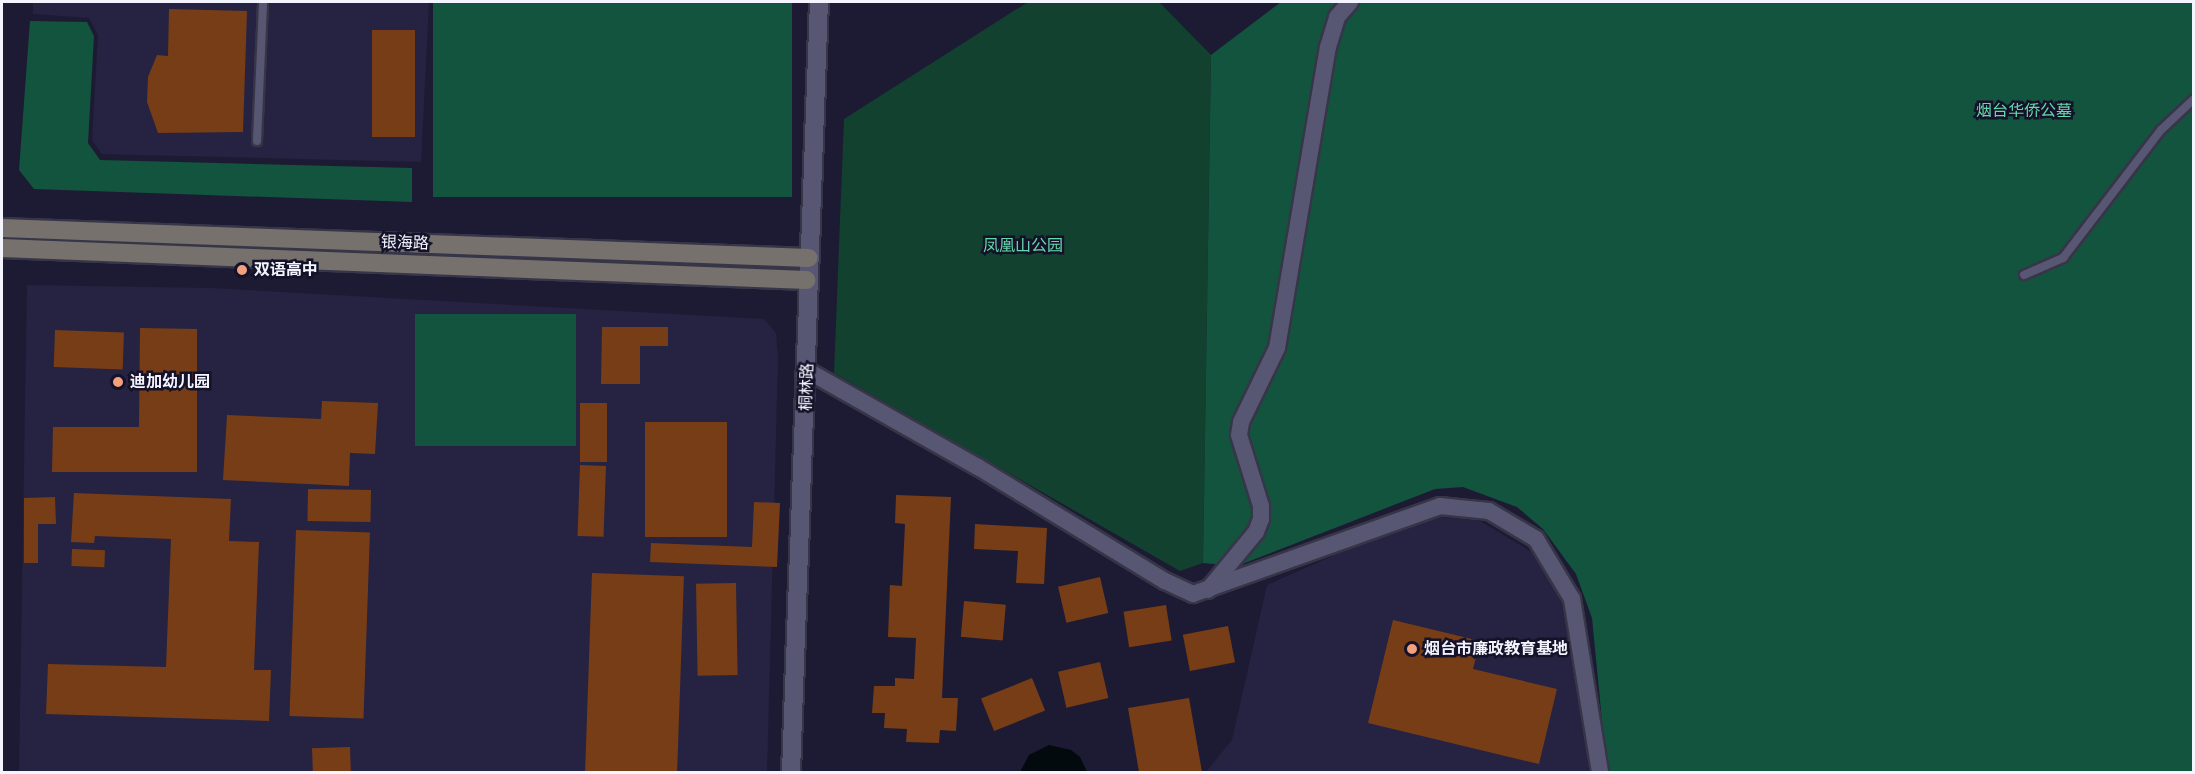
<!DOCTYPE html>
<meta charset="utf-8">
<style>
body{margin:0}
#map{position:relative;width:2195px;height:774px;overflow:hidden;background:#1d1b33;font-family:Helvetica,"Noto Sans SC",sans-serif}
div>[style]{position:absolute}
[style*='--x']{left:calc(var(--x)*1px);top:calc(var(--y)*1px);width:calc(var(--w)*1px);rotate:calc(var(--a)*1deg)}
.built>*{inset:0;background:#252341}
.green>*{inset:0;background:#12412f}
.forest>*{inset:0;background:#12543d;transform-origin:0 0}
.water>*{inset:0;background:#020a0e}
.building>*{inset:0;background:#773d17;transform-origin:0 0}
.roads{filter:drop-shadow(2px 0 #373548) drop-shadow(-2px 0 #373548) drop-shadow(0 2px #373548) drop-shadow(0 -2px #373548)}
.service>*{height:8px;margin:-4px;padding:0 4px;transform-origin:4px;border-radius:4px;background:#585773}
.minor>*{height:16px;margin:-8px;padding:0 8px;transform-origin:8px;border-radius:8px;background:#585773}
.tertiary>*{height:18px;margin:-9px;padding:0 9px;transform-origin:9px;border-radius:9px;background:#585773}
.secondary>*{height:18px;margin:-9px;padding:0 9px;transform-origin:9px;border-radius:9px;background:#76716c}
.dots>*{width:16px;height:16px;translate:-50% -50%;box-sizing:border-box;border:3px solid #141229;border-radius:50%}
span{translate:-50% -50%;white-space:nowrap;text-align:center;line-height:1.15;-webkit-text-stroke:5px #141229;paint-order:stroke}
.park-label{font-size:16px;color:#66d9ab}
.street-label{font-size:16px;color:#f4f4fe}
.poi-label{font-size:16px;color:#f4f4fe;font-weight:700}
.left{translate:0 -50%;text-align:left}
.frame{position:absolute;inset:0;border:3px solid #f4f4fe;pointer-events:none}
</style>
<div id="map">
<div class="built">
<div style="clip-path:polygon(33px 2px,429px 2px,421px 162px,102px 154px,92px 140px,98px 35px,89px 18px,33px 14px)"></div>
<div style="clip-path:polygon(27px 285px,210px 288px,764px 319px,776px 333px,778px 358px,767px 772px,19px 772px)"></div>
<div style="clip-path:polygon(1440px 517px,1475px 518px,1530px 551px,1558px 591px,1569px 625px,1590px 758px,1588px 772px,1206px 772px,1232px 740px,1267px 585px,1402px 525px)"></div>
</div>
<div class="green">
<div style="clip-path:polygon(1028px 2px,1159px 2px,1211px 55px,1203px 563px,1180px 571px,834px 373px,844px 119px)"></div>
</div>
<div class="forest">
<div style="left:433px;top:2px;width:359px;height:195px"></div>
<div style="clip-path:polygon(1281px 2px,2193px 2px,2193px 772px,1607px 772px,1592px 618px,1576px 574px,1543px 529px,1517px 507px,1463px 487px,1435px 489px,1237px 566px,1203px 563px,1211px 55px)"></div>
<div style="clip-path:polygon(30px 21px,87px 22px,94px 36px,88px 143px,100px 160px,412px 168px,412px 202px,34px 189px,19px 170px)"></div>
<div style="left:415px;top:314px;width:161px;height:132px"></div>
</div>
<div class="water">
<div style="clip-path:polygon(1049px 745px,1071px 750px,1080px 757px,1087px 772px,1020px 772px,1029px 755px)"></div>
</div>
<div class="building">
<div style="clip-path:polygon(169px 9px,247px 11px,243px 132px,158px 133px,147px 102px,148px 77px,157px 55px,168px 56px)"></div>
<div style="left:372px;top:30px;width:43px;height:107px"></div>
<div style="clip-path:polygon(602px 327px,668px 327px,668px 346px,640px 346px,640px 384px,601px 384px)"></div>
<div style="clip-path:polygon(140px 328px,197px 329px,197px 472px,52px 472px,53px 427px,139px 427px)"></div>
<div style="left:55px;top:330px;width:69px;height:37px;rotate:2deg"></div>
<div style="clip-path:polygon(322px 401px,378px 403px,375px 454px,350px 453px,349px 486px,223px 480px,227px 415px,321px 419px)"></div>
<div style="left:580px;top:403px;width:27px;height:59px"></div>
<div style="left:645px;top:422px;width:82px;height:115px"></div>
<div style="left:580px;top:465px;width:26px;height:71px;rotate:2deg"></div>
<div style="left:308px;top:489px;width:63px;height:32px;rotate:1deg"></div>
<div style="clip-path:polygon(74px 493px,231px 499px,229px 541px,259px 542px,254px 670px,271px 670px,269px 721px,46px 714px,48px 664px,166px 667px,171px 539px,95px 536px,94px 543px,71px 542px)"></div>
<div style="clip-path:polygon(896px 495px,951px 497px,942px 698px,958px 698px,956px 731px,940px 730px,939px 743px,906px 742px,907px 729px,884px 728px,885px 713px,872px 713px,874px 686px,895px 686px,895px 678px,914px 679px,916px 638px,888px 637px,890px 585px,902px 586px,905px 524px,895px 523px)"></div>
<div style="clip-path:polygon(55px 497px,56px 524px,38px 524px,38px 563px,24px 563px,24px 498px)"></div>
<div style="clip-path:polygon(754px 502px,780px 503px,777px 567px,650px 562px,651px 543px,752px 547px)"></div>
<div style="clip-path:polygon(975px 524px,1047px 528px,1044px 584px,1016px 583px,1018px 551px,974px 549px)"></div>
<div style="left:296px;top:530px;width:74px;height:186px;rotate:2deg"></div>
<div style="left:72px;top:549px;width:33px;height:17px;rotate:2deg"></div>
<div style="left:592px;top:573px;width:92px;height:199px;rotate:2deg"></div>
<div style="left:1100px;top:577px;width:37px;height:43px;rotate:77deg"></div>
<div style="left:736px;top:583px;width:92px;height:40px;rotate:89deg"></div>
<div style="left:964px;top:601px;width:42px;height:36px;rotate:5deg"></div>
<div style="left:1166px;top:605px;width:36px;height:43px;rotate:81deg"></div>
<div style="clip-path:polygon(1393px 620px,1480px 641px,1473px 669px,1557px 689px,1539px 764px,1368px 723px)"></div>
<div style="left:1228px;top:626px;width:37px;height:46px;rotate:79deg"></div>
<div style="left:1100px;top:662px;width:37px;height:43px;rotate:77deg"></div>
<div style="left:1032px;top:678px;width:35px;height:55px;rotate:68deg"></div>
<div style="clip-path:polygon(1189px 698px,1202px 772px,1139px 772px,1128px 708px)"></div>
<div style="left:350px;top:747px;width:25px;height:38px;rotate:88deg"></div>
</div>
<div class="roads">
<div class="service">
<div style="--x:257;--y:141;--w:139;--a:-87.5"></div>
<div style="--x:2024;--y:275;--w:43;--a:-23.6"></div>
<div style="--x:2063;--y:258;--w:161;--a:-52.6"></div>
<div style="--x:2161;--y:130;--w:45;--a:-43.2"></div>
</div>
<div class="minor">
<div style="--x:808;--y:371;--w:195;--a:29.5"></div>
<div style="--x:978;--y:467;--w:219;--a:31.4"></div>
<div style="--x:1165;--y:581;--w:31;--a:25"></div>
<div style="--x:1193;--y:594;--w:262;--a:-19.6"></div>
<div style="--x:1440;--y:506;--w:49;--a:5.8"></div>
<div style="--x:1489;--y:511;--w:55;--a:30.8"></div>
<div style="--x:1536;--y:539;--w:70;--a:59"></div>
<div style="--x:1572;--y:599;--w:175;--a:80.8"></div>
<div style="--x:1208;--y:590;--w:75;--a:-50.4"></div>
<div style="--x:1256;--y:532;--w:14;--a:-69"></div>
<div style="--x:1261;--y:519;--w:13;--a:-90"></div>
<div style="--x:1261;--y:506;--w:74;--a:-107.2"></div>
<div style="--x:1239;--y:435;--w:13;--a:-81"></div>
<div style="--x:1241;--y:422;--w:82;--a:-64.1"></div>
<div style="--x:1277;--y:348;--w:305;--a:-80.4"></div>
<div style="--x:1328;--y:47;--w:31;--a:-73"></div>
<div style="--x:1337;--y:17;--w:20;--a:-49"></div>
</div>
<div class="tertiary">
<div style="--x:791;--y:772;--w:771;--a:-87.92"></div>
</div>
<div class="secondary">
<div style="--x:2;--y:228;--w:807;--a:2.13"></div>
<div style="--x:2;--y:248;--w:805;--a:2.28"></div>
</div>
</div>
<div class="dots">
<div style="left:242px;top:270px;background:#f2a07e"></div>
<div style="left:118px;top:382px;background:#f2a07e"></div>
<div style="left:1412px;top:649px;background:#f2a07e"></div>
</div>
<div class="park-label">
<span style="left:2024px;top:111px">烟台华侨公墓</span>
<span style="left:1023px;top:246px">凤凰山公园</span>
</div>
<div class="street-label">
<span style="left:405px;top:243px;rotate:2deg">银海路</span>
<span style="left:807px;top:387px;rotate:-88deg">桐林路</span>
</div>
<div class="poi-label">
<span class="left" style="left:254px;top:270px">双语高中</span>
<span class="left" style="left:130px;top:382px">迪加幼儿园</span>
<span class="left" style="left:1424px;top:649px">烟台市廉政教育基地</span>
</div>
<div class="frame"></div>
</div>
